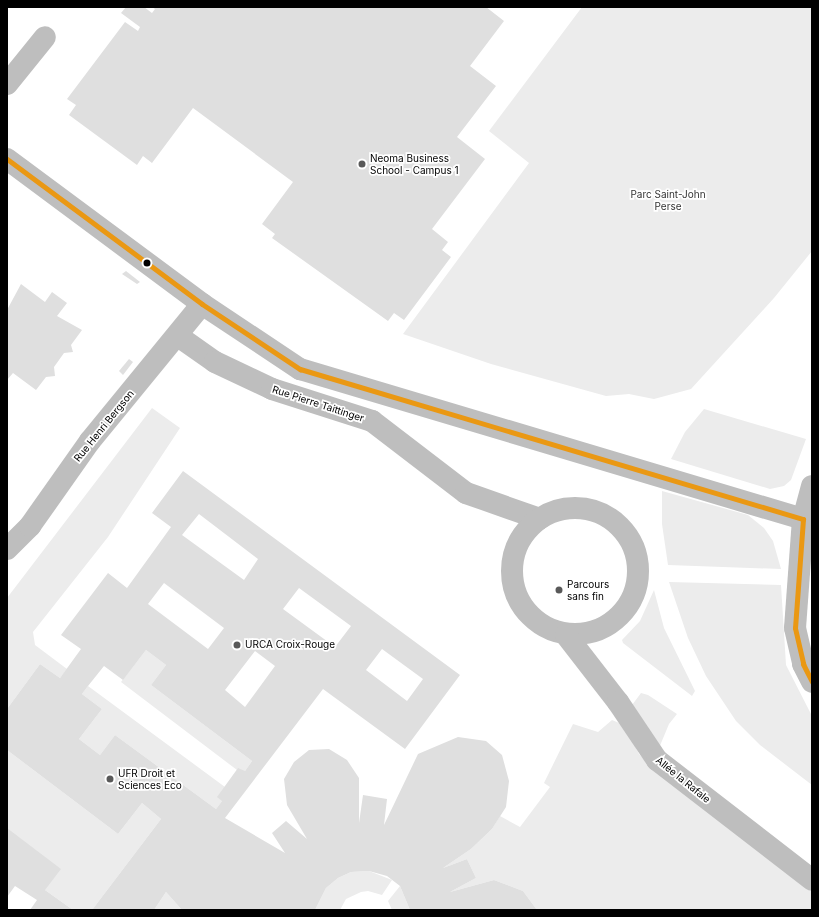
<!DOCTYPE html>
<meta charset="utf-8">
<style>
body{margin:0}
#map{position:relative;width:819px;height:917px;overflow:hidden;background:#fff;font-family:Inter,sans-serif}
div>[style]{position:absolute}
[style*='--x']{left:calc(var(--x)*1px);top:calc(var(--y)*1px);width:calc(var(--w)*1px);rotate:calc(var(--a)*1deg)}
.green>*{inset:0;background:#ececec}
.building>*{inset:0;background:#dfdfdf}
.minor>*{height:22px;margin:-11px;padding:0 11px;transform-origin:11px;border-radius:11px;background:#bebebe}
.minor>.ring{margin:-11px;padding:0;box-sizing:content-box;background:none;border:22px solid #bebebe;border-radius:50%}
.bus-1>*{height:5px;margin:-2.5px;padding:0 2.5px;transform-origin:2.5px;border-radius:2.5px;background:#ea9813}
.dots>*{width:11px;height:11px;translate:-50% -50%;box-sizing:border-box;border:2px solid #fff;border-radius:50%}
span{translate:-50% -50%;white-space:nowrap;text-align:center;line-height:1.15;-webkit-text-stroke:3.5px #fff;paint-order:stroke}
.poi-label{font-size:10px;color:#000}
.left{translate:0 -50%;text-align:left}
.park-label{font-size:10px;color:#333}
.street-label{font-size:10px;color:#000}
.frame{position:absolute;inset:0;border:8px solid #000;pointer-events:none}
</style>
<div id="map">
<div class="green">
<div style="clip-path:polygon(582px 7px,812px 7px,812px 251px,774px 298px,691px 389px,654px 399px,629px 394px,606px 396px,491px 364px,403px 334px,529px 163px,489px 131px)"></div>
<div style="clip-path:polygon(152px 408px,180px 428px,108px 537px,33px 632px,35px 645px,67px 669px,60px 678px,40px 664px,7px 709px,7px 598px)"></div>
<div style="clip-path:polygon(704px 409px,806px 439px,791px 480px,784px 486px,770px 489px,671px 459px,685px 432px)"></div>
<div style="clip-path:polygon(662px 491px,748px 515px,764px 528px,773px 541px,781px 569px,668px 565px,662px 524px)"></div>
<div style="clip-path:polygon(669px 582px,781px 585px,786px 665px,812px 716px,812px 785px,760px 745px,736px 721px,706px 676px,688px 638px)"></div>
<div style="clip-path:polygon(654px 590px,664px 628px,695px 691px,692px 696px,623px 643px,622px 640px,640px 621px)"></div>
<div style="clip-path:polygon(146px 650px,166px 665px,151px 685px,252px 761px,245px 771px,237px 770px,121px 682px)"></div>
<div style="clip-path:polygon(88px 686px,225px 787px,222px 801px,216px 809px,115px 735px,100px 755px,79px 739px,102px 709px,82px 694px)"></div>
<div style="clip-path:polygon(641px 693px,648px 695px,677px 714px,669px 724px,659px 748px,632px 705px)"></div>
<div style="clip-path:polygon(612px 720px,624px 725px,639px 754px,651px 767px,812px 887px,812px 910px,537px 910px,523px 891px,494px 880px,450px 892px,476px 878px,467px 859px,443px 868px,471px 849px,492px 829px,500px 816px,520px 827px,550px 787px,544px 783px,573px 724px,598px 732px)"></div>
<div style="clip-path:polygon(7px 750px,118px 834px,142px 803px,161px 819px,92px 910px,73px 910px,45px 890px,7px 828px)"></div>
<div style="clip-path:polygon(369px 871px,392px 880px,382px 895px,368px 891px,361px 892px,346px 899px,340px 910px,315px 910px,326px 888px,338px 878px,351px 872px)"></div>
<div style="clip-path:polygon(400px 886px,410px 910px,392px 910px,388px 901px)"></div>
<div style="clip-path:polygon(166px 892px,182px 910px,154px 910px)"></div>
</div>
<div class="building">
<div style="clip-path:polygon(126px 7px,144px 7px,152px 13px,155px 9px,152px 7px,486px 7px,504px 21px,470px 66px,496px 86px,457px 137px,485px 159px,432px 229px,448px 242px,442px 250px,451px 257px,404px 320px,394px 313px,388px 321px,272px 238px,275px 234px,262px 224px,293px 182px,193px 108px,152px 163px,143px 156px,137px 165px,69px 115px,76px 105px,67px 99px,125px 22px,138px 31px,140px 27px,121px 13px)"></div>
<div style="clip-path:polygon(126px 271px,140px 282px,137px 284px,122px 274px)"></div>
<div style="clip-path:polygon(21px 284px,45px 302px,52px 292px,67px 303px,57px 316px,82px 330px,71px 345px,73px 352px,64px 353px,54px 367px,55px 376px,46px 377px,36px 390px,13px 373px,7px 380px,7px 310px)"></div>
<div style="clip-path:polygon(129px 359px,133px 362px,123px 375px,119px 371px)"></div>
<div style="clip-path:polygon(evenodd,183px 471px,460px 675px,405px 749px,323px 689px,225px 818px,285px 853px,272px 833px,286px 821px,307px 839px,287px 805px,284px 779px,294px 762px,309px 750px,329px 749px,347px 760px,359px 778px,359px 823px,363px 795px,387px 799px,384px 825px,418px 754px,458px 737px,486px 741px,502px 755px,509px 781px,506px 807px,492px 829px,471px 849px,443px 868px,467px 859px,476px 878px,450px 892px,494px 880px,523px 891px,537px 910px,410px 910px,400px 886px,387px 876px,369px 871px,351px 872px,338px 878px,326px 888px,315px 910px,182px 910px,166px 892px,154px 910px,92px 910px,161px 819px,142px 803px,118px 834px,7px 750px,7px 709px,40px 664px,60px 678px,81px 649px,61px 635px,108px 573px,127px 588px,171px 527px,152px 513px,183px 471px,199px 514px,258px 559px,244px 580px,182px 535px,199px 514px,183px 471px,164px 583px,224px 628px,208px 649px,148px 604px,164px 583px,183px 471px,299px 588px,351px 626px,335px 647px,283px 609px,299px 588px,183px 471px,382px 649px,423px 679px,407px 701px,366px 670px,382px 649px,183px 471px,146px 650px,166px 665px,151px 685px,252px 761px,245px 771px,238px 768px,217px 797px,222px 801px,216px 809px,115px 735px,100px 755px,79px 739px,102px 709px,82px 694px,88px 686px,104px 666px,123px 680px,146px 650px,183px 471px,255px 651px,275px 666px,245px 707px,225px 690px,255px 651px)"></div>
<div style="clip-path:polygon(7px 828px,61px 869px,45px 890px,73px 910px,30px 910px,37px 900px,15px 886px,7px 897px)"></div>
</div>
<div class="minor">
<div style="--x:7;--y:84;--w:60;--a:-51"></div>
<div style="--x:7;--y:159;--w:243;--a:36.6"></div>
<div style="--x:202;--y:304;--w:118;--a:33.6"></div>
<div style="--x:300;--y:369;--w:525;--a:16.61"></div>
<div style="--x:178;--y:336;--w:45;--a:35.1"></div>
<div style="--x:215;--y:362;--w:63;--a:25.3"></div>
<div style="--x:272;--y:389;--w:105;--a:17.7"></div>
<div style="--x:372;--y:421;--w:118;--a:37.5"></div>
<div style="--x:466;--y:493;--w:78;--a:19.4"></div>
<div style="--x:812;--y:486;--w:34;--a:105"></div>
<div style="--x:803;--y:519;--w:109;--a:94.2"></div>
<div style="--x:795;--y:628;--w:37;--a:77"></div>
<div style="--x:803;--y:664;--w:20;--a:63"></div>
<div class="ring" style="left:512px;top:508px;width:104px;height:104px"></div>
<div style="--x:7;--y:549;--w:33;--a:-45"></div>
<div style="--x:30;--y:526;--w:104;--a:-54.8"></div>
<div style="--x:90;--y:441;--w:177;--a:-50.7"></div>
<div style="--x:566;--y:635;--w:85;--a:52.2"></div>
<div style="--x:618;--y:702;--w:70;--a:56.1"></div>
<div style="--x:657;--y:760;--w:196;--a:37.7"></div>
</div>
<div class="bus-1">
<div style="--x:7;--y:159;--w:243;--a:36.6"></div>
<div style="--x:202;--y:304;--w:118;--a:33.6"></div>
<div style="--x:300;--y:369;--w:525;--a:16.61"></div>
<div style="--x:803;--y:519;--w:109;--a:94.2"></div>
<div style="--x:795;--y:628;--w:37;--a:77"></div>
<div style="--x:803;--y:664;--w:20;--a:63"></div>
</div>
<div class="dots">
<div style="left:362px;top:164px;background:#595959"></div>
<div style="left:147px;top:263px;background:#000"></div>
<div style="left:559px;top:590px;background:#595959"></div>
<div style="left:237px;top:645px;background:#595959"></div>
<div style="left:110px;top:779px;background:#595959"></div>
</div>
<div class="poi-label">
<span class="left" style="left:370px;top:164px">Neoma Business<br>School - Campus 1</span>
<span class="left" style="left:567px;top:590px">Parcours<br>sans fin</span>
<span class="left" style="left:245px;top:645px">URCA Croix-Rouge</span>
<span class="left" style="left:118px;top:779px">UFR Droit et<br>Sciences Eco</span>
</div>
<div class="park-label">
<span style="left:668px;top:200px">Parc Saint-John<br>Perse</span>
</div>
<div class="street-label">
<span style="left:318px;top:404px;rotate:18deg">Rue Pierre Taittinger</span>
<span style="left:104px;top:426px;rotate:-51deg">Rue Henri Bergson</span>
<span style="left:683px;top:780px;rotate:39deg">Allée la Rafale</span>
</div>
<div class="frame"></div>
</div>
